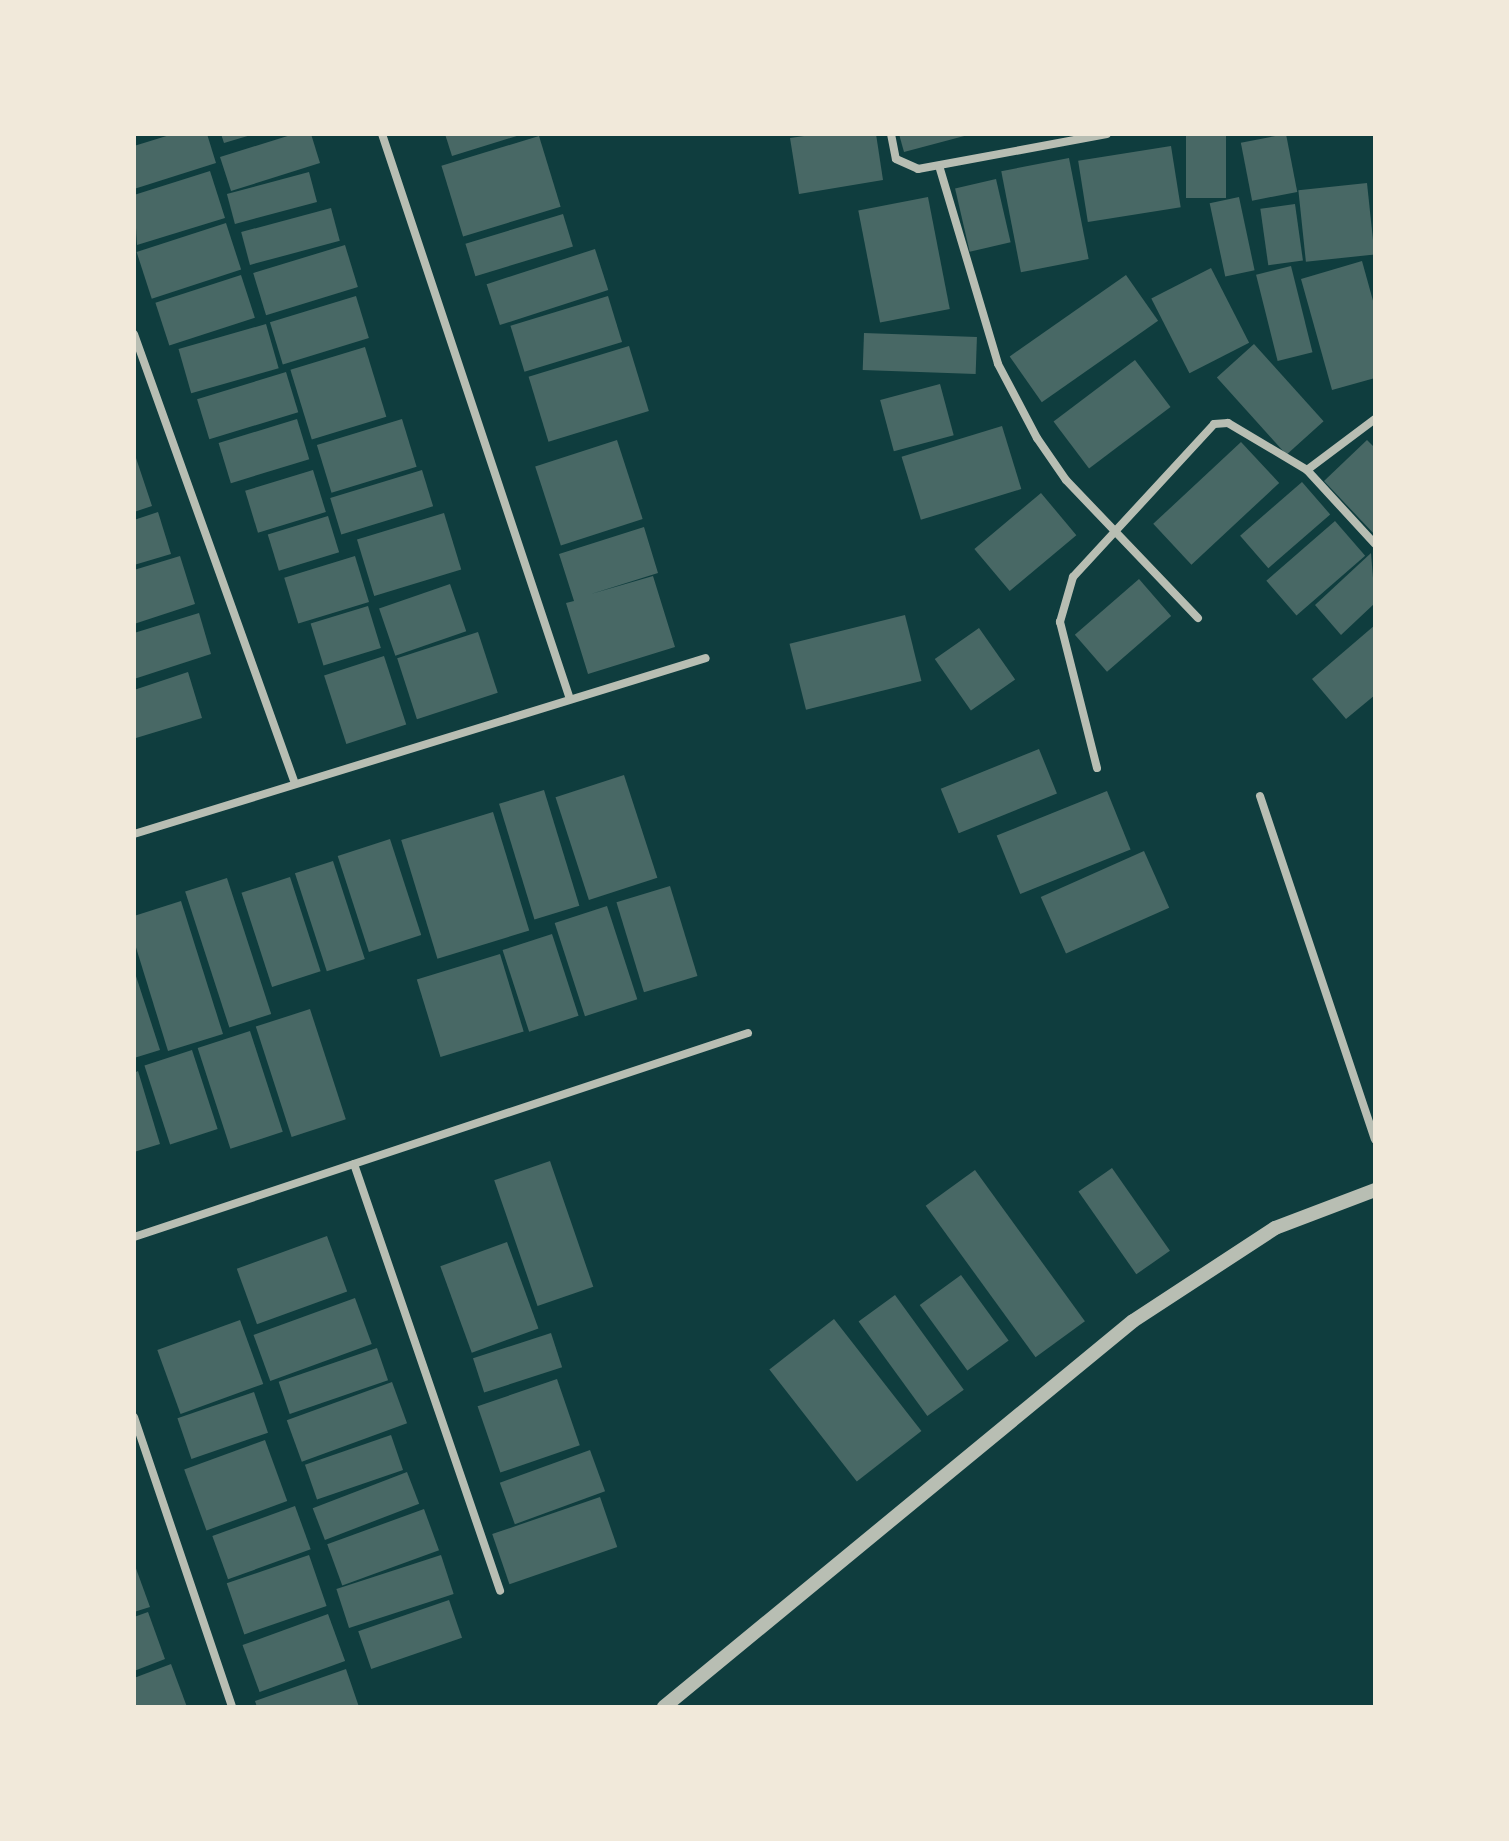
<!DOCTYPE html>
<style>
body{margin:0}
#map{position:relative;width:1509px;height:1841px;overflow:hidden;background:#0f3d3e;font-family:Mulish,sans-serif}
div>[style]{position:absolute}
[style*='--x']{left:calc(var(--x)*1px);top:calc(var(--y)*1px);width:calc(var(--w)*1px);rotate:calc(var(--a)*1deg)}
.building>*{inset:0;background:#486865;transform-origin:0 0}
.minor>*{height:8px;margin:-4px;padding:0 4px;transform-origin:4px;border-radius:4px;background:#b8beb3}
.tertiary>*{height:14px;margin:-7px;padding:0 7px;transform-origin:7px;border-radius:7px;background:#b8beb3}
span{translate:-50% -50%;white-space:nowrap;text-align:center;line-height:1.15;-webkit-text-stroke:8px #f1e9da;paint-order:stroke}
.frame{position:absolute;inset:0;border:136px solid #f1e9da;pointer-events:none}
</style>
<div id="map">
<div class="building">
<div style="clip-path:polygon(173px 134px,207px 134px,216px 163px,134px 189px,134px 146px)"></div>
<div style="clip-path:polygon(221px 134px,250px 134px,251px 135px,224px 143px)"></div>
<div style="clip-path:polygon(294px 134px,311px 134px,320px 163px,231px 191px,220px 157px)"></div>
<div style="clip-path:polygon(445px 134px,520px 134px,520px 135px,452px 156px)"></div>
<div style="clip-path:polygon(818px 134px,876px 134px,883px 180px,799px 194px,790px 138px)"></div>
<div style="clip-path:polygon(899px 134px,968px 134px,968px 135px,904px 152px)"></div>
<div style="left:1186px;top:134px;width:40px;height:64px"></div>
<div style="left:1286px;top:134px;width:59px;height:46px;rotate:79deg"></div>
<div style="left:539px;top:136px;width:74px;height:102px;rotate:73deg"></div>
<div style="left:1171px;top:146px;width:62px;height:94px;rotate:81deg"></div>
<div style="left:1069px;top:158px;width:103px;height:69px;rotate:79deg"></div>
<div style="clip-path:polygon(210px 171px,225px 218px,137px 245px,134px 195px)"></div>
<div style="left:309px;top:172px;width:31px;height:85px;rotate:75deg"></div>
<div style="left:996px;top:179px;width:65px;height:42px;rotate:77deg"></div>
<div style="left:1367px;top:183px;width:72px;height:69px;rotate:84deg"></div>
<div style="left:928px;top:197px;width:114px;height:71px;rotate:79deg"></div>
<div style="left:1239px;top:197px;width:75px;height:30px;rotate:78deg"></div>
<div style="left:1295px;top:204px;width:57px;height:35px;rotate:82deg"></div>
<div style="left:331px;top:208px;width:34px;height:93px;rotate:75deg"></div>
<div style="left:563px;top:214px;width:34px;height:102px;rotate:73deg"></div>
<div style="left:226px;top:223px;width:49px;height:94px;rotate:72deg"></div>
<div style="left:345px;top:245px;width:44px;height:96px;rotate:73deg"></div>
<div style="left:595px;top:249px;width:43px;height:114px;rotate:72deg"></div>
<div style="clip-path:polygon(1362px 261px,1375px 308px,1375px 378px,1332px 390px,1301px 279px)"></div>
<div style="left:1291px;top:266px;width:89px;height:36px;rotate:76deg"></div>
<div style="left:1211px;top:268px;width:84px;height:67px;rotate:63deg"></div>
<div style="left:241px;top:275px;width:45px;height:90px;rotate:72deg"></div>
<div style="left:1126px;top:275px;width:56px;height:142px;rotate:55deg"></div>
<div style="left:356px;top:296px;width:44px;height:90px;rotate:73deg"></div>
<div style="left:608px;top:296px;width:48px;height:102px;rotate:73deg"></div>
<div style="left:266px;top:324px;width:46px;height:91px;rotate:74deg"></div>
<div style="left:864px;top:333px;width:113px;height:37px;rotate:2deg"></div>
<div style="left:1254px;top:344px;width:104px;height:50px;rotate:48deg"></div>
<div style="left:629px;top:346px;width:68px;height:105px;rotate:73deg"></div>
<div style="left:365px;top:347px;width:73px;height:78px;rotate:73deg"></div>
<div style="left:1135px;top:360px;width:59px;height:102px;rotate:53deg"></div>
<div style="left:286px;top:372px;width:42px;height:93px;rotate:73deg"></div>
<div style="left:940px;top:384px;width:53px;height:62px;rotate:75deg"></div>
<div style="left:297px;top:419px;width:42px;height:82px;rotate:73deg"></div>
<div style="left:402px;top:419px;width:50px;height:89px;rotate:73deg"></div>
<div style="left:1002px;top:426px;width:66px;height:105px;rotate:73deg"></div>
<div style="left:617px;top:440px;width:83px;height:86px;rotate:72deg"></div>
<div style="clip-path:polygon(1367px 440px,1375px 448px,1375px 535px,1324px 481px)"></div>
<div style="left:1241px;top:442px;width:56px;height:120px;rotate:47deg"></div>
<div style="clip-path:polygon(134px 452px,152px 506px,134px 512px)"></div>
<div style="left:313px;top:470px;width:44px;height:71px;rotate:73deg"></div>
<div style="left:422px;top:470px;width:38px;height:96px;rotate:73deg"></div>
<div style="left:1302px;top:482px;width:43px;height:82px;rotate:49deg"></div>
<div style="left:1041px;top:493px;width:55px;height:87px;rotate:50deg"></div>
<div style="clip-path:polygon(158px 512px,171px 554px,134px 565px,134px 520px)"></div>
<div style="left:444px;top:513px;width:59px;height:91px;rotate:73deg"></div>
<div style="left:328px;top:516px;width:38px;height:63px;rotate:73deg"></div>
<div style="left:1335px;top:521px;width:46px;height:91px;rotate:49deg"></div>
<div style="clip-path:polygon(644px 527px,658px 573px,591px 594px,653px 576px,675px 647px,588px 674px,566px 603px,574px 601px,559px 554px)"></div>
<div style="clip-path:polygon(1371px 553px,1375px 603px,1341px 635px,1315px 605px)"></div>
<div style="clip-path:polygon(180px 556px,195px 604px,134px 624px,134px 570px)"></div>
<div style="left:355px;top:556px;width:48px;height:74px;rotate:73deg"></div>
<div style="left:1139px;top:579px;width:49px;height:85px;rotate:49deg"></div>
<div style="left:450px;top:584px;width:50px;height:75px;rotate:71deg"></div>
<div style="left:368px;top:606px;width:44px;height:60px;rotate:73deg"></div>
<div style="clip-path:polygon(199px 613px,211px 654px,134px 679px,134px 633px)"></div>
<div style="left:905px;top:615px;width:68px;height:119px;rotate:76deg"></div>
<div style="clip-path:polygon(1375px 625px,1375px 695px,1346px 719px,1312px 679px)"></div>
<div style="left:979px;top:628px;width:63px;height:54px;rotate:55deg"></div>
<div style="left:478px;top:632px;width:64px;height:85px;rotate:72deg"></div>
<div style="left:384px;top:656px;width:72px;height:63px;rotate:72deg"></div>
<div style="clip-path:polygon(188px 672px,202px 718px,136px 738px,134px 690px)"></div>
<div style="left:1039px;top:749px;width:48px;height:106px;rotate:68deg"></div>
<div style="left:624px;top:775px;width:108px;height:72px;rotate:72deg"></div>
<div style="left:544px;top:790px;width:121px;height:47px;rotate:73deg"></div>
<div style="left:1107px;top:791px;width:63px;height:119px;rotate:68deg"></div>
<div style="left:493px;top:812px;width:124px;height:96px;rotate:73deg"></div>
<div style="left:390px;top:839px;width:101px;height:55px;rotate:72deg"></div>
<div style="left:1144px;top:851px;width:62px;height:113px;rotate:66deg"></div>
<div style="left:333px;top:861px;width:103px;height:40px;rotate:72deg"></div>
<div style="left:290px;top:877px;width:99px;height:51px;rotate:72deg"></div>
<div style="left:227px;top:878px;width:143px;height:44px;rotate:72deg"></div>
<div style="left:670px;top:886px;width:94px;height:56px;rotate:73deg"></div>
<div style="clip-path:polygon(181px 901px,223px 1034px,168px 1051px,134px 941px,134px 916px)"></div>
<div style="left:607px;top:906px;width:98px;height:55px;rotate:72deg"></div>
<div style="left:552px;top:934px;width:86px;height:52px;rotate:72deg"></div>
<div style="left:500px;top:954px;width:81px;height:87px;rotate:73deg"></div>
<div style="clip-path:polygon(134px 970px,160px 1050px,134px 1058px)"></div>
<div style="left:310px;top:1009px;width:116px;height:57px;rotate:72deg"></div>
<div style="left:250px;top:1031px;width:106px;height:55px;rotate:72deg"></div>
<div style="left:192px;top:1050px;width:83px;height:50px;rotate:72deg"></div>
<div style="clip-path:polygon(138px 1071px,160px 1144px,134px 1152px,134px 1073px)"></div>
<div style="left:550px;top:1161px;width:133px;height:59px;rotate:71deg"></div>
<div style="left:1112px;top:1168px;width:101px;height:41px;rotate:55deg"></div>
<div style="left:975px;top:1170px;width:187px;height:61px;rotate:54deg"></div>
<div style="left:327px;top:1236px;width:59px;height:96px;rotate:70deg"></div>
<div style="left:507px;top:1242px;width:92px;height:71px;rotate:70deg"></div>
<div style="left:961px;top:1275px;width:81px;height:51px;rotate:54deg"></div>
<div style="left:895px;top:1295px;width:117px;height:45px;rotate:54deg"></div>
<div style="left:355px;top:1298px;width:49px;height:108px;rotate:70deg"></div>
<div style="left:834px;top:1319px;width:142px;height:82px;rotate:52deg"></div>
<div style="left:240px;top:1320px;width:68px;height:88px;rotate:70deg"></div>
<div style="left:551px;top:1333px;width:36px;height:82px;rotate:72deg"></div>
<div style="left:377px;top:1348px;width:34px;height:104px;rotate:71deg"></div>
<div style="left:557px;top:1379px;width:70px;height:84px;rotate:71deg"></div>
<div style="left:392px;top:1382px;width:44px;height:112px;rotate:70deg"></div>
<div style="left:254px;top:1392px;width:43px;height:81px;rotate:71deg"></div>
<div style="left:391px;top:1435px;width:37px;height:91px;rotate:71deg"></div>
<div style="left:265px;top:1440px;width:65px;height:86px;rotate:70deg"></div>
<div style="left:590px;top:1450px;width:44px;height:96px;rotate:70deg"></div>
<div style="left:407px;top:1472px;width:34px;height:101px;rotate:69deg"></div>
<div style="left:600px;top:1497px;width:53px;height:114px;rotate:71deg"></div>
<div style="left:295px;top:1506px;width:46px;height:88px;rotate:70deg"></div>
<div style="left:424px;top:1509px;width:44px;height:103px;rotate:70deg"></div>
<div style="left:309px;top:1555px;width:54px;height:87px;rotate:71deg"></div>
<div style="left:441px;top:1555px;width:41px;height:110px;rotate:72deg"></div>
<div style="clip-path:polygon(134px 1563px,150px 1607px,134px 1612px)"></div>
<div style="left:449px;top:1600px;width:40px;height:96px;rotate:71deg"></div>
<div style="clip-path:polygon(148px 1612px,165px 1659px,134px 1671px,134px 1617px)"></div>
<div style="left:328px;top:1614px;width:50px;height:91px;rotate:70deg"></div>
<div style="clip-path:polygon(171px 1664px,187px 1707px,134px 1707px,134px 1678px)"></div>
<div style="clip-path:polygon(346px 1669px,359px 1707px,257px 1707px,255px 1701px)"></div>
</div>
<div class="minor">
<div style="--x:382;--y:134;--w:592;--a:71.6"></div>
<div style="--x:891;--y:134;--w:25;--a:79"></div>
<div style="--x:896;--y:159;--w:24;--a:24"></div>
<div style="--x:918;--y:169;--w:192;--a:-10.5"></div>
<div style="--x:940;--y:169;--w:203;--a:73.4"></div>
<div style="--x:998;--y:364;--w:84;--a:62.2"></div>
<div style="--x:1037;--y:438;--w:51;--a:55.4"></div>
<div style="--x:1066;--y:480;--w:191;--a:46.3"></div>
<div style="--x:134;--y:334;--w:474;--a:70.3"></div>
<div style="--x:1375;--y:419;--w:85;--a:143.1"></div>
<div style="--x:1307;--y:470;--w:100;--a:47.4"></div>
<div style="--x:1097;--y:768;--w:151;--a:-104.2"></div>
<div style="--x:1060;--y:622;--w:47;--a:-73.9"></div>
<div style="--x:1073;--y:577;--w:208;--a:-47.3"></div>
<div style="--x:1214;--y:424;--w:14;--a:-4"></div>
<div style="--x:1228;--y:423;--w:92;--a:30.7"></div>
<div style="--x:1260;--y:796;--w:362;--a:71.5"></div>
<div style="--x:134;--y:834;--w:598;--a:-17.1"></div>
<div style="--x:354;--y:1164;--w:451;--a:71.1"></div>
<div style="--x:134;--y:1237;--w:647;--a:-18.38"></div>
<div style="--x:134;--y:1417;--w:306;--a:71.3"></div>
</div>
<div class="tertiary">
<div style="--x:664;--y:1707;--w:607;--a:-39.46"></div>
<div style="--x:1133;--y:1321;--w:170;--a:-33.2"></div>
<div style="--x:1275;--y:1228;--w:107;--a:-20.8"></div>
</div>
<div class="frame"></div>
</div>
